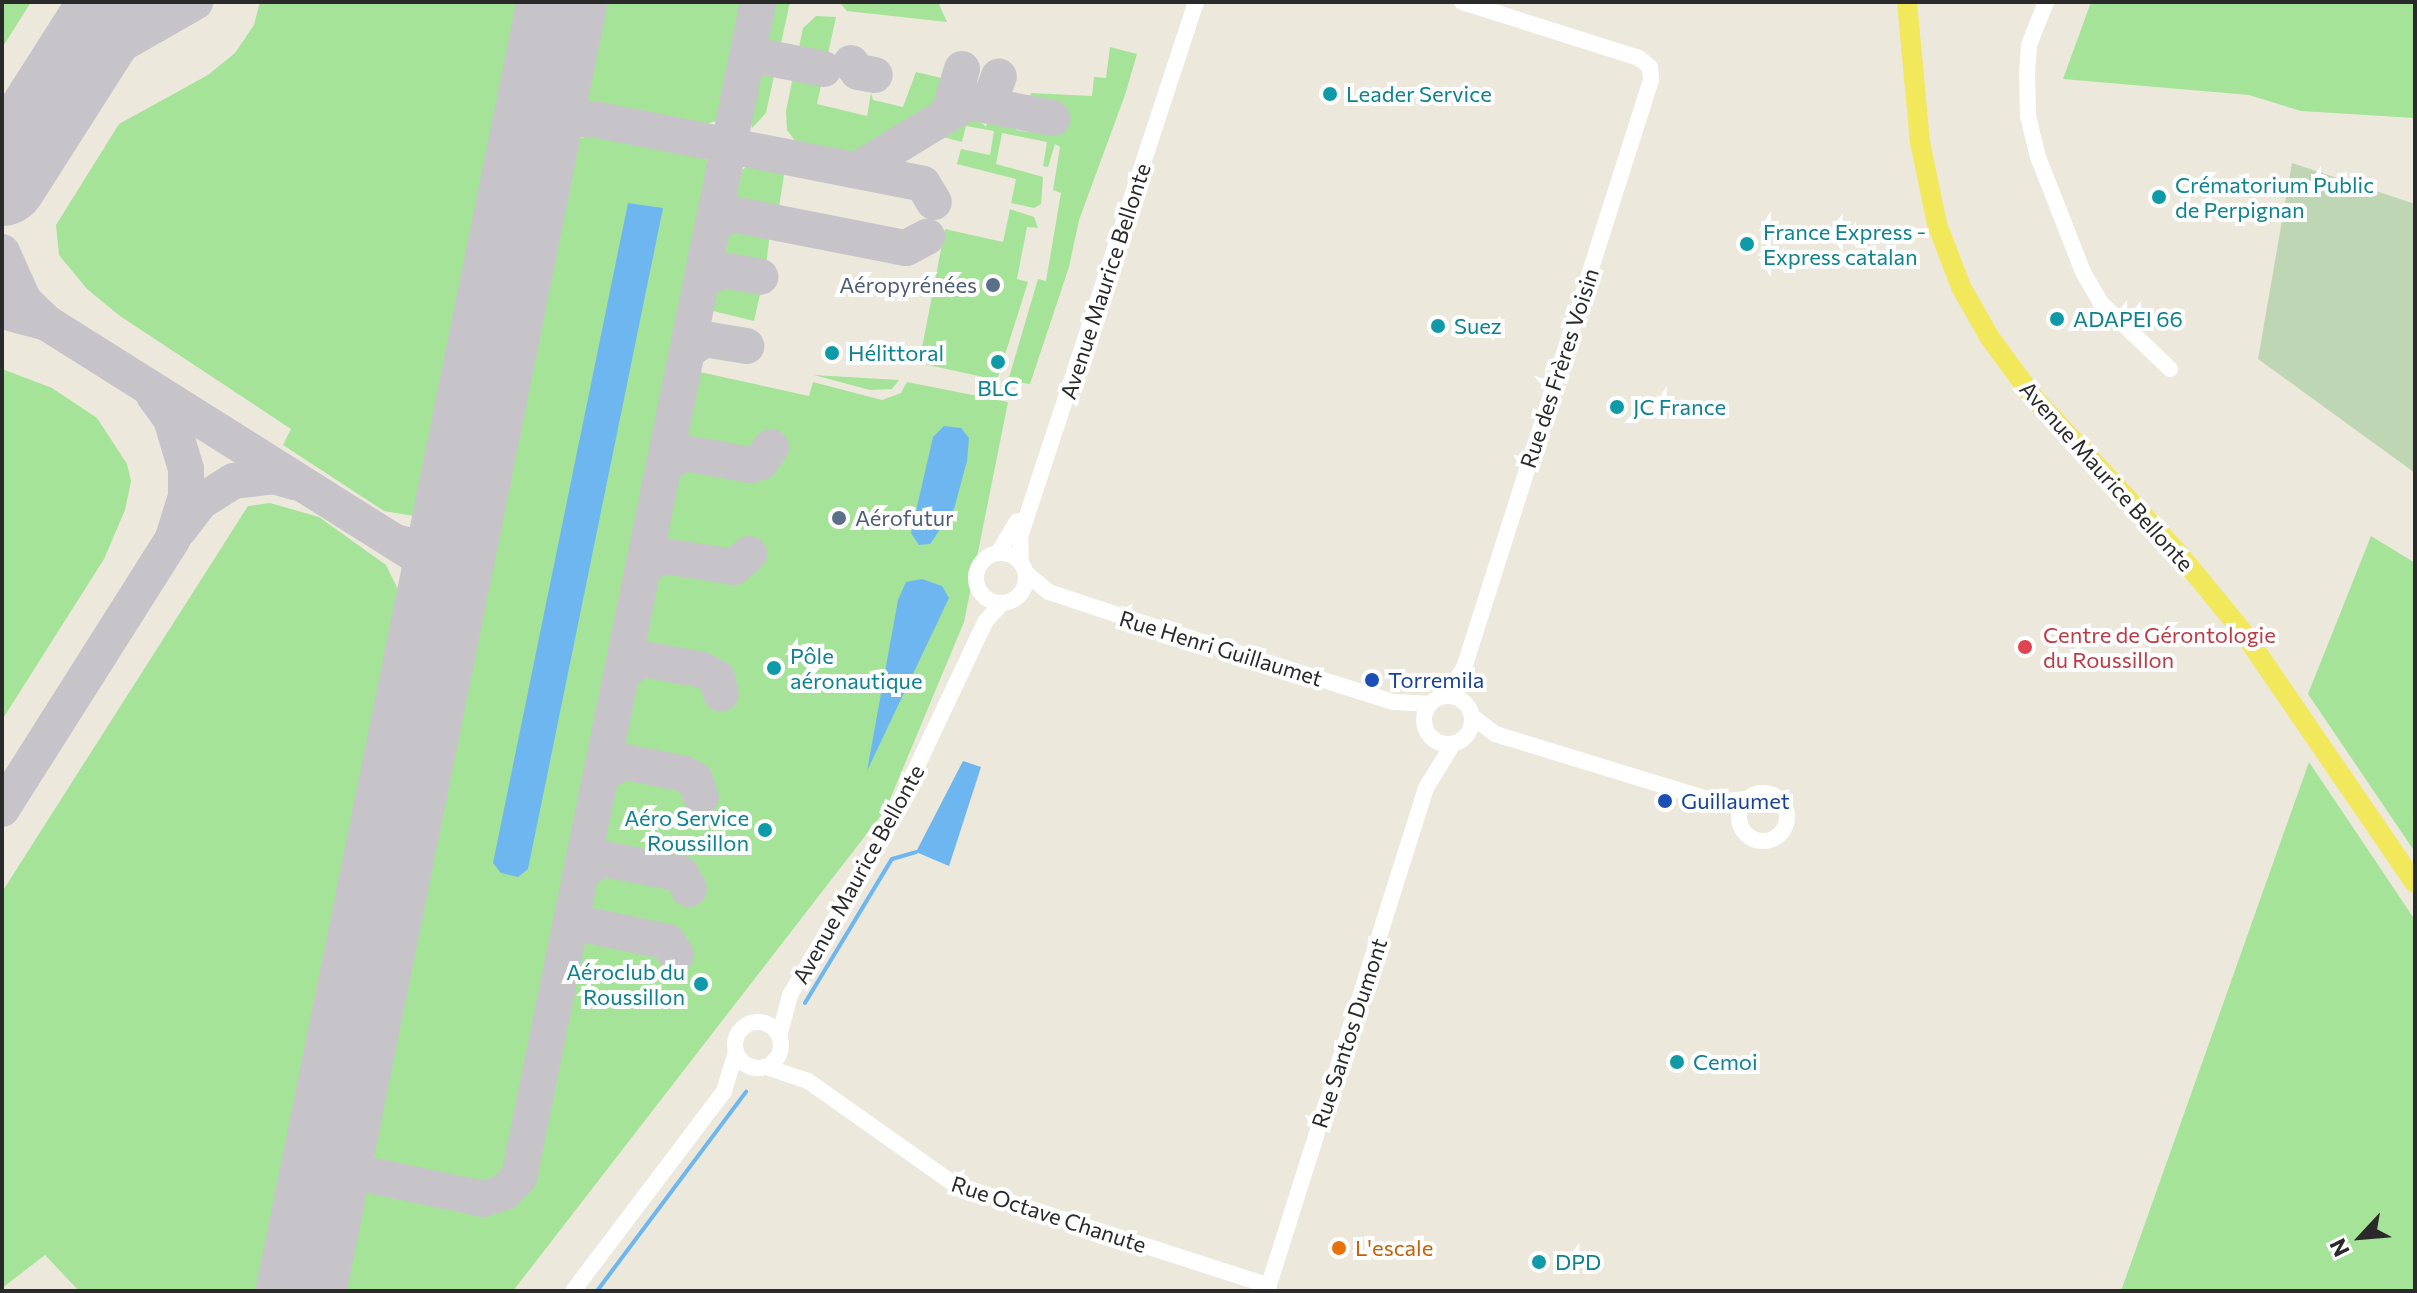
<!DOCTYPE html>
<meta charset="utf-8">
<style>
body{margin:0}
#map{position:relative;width:2417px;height:1293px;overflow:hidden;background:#ece8dc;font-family:Commissioner,sans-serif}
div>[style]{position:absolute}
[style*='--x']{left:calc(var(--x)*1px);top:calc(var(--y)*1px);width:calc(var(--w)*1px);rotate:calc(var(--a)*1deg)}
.green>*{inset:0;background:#a5e398}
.cemetery>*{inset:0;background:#bed6b3}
.water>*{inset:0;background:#6eb6ef}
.stream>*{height:4px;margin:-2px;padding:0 2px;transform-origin:2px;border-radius:2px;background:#6eb6ef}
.taxiway>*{height:36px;margin:-18px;padding:0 18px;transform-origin:18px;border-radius:18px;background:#c6c4c8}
.runway>*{height:90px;margin:-45px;padding:0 45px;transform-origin:45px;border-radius:45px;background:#c6c4c8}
.minor>*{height:16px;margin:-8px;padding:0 8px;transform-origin:8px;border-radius:8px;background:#fff}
.minor>.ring{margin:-8px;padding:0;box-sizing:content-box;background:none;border:16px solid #fff;border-radius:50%}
.major>*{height:20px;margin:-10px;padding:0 10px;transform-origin:10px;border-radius:10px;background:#f1e85c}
.dots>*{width:22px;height:22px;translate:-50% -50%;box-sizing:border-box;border:4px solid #fff;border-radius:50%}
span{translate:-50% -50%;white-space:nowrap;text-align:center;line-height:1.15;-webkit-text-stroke:8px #fff;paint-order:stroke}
.culture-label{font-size:22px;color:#0d838f}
.left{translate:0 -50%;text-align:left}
.right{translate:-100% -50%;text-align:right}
.street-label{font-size:22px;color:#2a2a2a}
.service-label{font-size:22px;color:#4e5e75}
.health-label{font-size:22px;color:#be3a42}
.transit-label{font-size:22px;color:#164399}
.food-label{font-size:22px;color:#c56008}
.frame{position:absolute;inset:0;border:4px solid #2a2a2a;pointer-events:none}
.north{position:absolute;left:2321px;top:1197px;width:80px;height:80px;-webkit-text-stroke:6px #fff;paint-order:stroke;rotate:244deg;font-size:22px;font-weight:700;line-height:32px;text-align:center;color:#2a2a2a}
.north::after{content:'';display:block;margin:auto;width:28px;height:36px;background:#2a2a2a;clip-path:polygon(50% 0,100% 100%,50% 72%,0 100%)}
</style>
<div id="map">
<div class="green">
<div style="clip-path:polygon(2px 2px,31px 2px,2px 48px)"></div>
<div style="clip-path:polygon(260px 2px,542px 2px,446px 484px,428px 509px,414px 516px,384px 511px,283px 445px,291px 429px,120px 316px,87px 289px,59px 255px,56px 225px,119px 124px,208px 75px,235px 53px,254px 25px)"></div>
<div style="clip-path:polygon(583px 2px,748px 2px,726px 112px,719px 120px,694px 128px,591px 105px,577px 89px,571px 61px)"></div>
<div style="clip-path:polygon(770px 2px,790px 2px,766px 113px,752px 128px,748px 107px)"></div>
<div style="clip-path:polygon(839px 2px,938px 2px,947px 22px,847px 11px)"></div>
<div style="clip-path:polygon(2091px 2px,2415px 2px,2415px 118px,2301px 111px,2249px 95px,2063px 79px)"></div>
<div style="clip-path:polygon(816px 16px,836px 17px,817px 104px,867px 116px,871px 93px,873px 100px,903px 107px,916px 72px,954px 81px,952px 96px,860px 161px,801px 149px,787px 130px,786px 111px,803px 28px)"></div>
<div style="clip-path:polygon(1110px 47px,1137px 54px,1125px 95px,1079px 220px,1069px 267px,1030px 384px,1008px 381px,1038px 279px,1046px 281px,1061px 193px,1053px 190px,1060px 147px,1055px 144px,1048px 167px,1043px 166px,1047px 142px,1002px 133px,996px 164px,1043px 177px,1041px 204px,1034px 208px,1011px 203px,1016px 179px,957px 164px,961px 149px,990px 155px,994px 131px,966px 126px,962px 142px,939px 136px,886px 166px,969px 111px,986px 127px,989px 116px,1018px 121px,1016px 130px,1028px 132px,1029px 120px,1051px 123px,1052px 114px,1027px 109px,1031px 93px,1092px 96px,1094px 77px,1106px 78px)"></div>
<div style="clip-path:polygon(599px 131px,691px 149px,708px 161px,713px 179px,509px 1173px,490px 1188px,474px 1189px,369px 1168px,352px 1143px,548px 174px,564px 145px)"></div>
<div style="clip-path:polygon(770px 161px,785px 169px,779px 207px,770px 211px,731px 201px,738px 173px,750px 164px)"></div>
<div style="clip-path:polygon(1010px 209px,1034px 217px,1038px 228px,1027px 227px,1017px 279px,1028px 282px,997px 380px,919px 363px,945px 229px,1003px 242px)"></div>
<div style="clip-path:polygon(730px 224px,770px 233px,766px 265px,721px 257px,723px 228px)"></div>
<div style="clip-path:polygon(723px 279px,761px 290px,754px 321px,709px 310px,712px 285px)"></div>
<div style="clip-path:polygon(2px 369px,52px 388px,97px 418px,127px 464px,131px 481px,125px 510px,104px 559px,2px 720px)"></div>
<div style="clip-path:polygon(700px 372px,809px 396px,813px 382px,882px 400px,901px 393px,907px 382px,1008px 402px,964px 622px,886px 809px,513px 1291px,323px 1291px,339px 1209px,354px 1190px,364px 1187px,491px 1208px,516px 1194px,529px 1171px,683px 427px)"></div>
<div style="clip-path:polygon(814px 375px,899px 380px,892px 389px,870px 390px)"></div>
<div style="clip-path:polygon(270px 503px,319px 517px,386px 565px,409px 612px,412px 638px,280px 1291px,79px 1291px,45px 1255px,2px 1288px,2px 892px,248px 506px)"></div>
<div style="clip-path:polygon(2371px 536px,2415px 563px,2415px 852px,2308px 694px)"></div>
<div style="clip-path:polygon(2309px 762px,2415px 920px,2415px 1291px,2121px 1291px)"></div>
</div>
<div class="cemetery">
<div style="clip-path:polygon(2292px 163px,2415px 204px,2415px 473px,2258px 359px)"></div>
</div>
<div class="water">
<div style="clip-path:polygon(628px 203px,663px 208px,528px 869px,518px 877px,501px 873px,493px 863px)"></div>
<div style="clip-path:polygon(944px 426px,961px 428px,969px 438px,967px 461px,954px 509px,930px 544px,919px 545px,911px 533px,933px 437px)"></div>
<div style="clip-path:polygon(922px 579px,942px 586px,949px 598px,867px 771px,898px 600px,906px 582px)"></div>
<div style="clip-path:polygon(963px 761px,981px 767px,949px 866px,916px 852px)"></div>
</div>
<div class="stream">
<div style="--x:805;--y:1003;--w:168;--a:-58.9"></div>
<div style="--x:892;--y:859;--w:25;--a:-16"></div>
<div style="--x:597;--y:1291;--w:249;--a:-53.2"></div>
</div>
<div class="taxiway">
<div style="--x:95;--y:35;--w:34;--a:-76"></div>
<div style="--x:748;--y:54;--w:77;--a:11.2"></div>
<div style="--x:851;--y:63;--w:11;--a:52"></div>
<div style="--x:858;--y:72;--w:17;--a:10"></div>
<div style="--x:66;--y:76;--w:149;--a:-29.8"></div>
<div style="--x:974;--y:103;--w:18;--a:-19"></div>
<div style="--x:991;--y:97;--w:22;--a:-69"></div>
<div style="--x:949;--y:112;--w:45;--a:-73.2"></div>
<div style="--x:857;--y:170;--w:131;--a:-31.3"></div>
<div style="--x:969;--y:102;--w:85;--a:10.9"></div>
<div style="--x:527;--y:176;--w:54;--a:-64.9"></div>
<div style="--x:550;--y:127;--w:22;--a:-21"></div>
<div style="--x:571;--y:119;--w:27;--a:2"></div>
<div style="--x:598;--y:120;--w:331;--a:11.1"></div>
<div style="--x:923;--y:184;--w:21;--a:59"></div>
<div style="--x:2;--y:195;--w:33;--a:-70"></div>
<div style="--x:713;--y:225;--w:22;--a:-30"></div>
<div style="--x:732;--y:214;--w:177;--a:11.1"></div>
<div style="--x:906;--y:248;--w:24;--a:-28"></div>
<div style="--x:2;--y:252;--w:54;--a:65.8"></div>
<div style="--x:24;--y:301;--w:32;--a:44"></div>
<div style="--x:702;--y:281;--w:23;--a:-29"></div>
<div style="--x:722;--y:270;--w:39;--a:10"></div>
<div style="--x:2;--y:311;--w:47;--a:14.9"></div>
<div style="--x:47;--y:323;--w:435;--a:32.2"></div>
<div style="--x:415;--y:555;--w:29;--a:44"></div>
<div style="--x:436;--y:575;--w:15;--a:74"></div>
<div style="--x:440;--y:589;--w:29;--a:96"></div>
<div style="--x:688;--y:351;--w:20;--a:-37"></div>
<div style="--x:704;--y:339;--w:43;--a:9.5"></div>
<div style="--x:665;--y:465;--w:23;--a:-31"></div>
<div style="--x:685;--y:453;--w:66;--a:10.5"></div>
<div style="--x:750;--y:465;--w:11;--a:-15"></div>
<div style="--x:761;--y:462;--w:18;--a:-56"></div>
<div style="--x:179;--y:530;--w:35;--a:-53"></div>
<div style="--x:200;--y:502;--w:40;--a:-32"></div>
<div style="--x:234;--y:481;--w:40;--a:-7.1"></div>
<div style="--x:274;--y:476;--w:21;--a:17"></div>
<div style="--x:399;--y:543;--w:37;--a:14"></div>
<div style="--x:435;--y:552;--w:20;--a:-41"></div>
<div style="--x:450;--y:539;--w:21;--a:-71"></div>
<div style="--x:644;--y:566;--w:22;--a:-27"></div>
<div style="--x:664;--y:556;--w:71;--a:8.9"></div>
<div style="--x:734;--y:567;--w:20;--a:-41"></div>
<div style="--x:623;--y:672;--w:24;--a:-33"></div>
<div style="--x:643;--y:659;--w:61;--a:10.4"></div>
<div style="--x:703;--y:670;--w:16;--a:30"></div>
<div style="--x:717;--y:678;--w:16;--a:76"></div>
<div style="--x:602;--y:774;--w:25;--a:-29"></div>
<div style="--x:624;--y:762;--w:62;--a:11.1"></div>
<div style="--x:685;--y:774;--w:12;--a:31"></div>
<div style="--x:695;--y:780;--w:18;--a:71"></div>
<div style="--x:2;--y:809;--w:320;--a:-57.7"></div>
<div style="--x:173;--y:538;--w:44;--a:-72.8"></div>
<div style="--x:186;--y:496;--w:27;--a:-90"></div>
<div style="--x:186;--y:469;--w:52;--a:-106.7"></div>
<div style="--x:171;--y:419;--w:29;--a:-126"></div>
<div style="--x:583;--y:870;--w:24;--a:-28"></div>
<div style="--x:604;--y:859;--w:78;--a:11"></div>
<div style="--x:681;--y:874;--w:17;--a:62"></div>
<div style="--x:571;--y:929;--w:12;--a:-24"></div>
<div style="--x:582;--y:924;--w:88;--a:11.8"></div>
<div style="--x:668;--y:942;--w:15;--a:58"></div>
<div style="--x:334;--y:1126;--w:38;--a:83"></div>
<div style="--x:339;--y:1164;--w:22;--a:24"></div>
<div style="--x:359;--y:1173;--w:127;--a:11.8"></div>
<div style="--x:483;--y:1199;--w:23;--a:-18"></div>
<div style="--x:505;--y:1192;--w:21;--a:-47"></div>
<div style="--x:519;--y:1177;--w:1199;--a:-78.5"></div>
<div style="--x:318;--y:1206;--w:30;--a:-60"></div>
<div style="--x:333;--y:1180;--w:27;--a:-15"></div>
</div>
<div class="runway">
<div style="--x:2;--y:181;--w:212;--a:-57.5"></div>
<div style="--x:301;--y:1291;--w:1315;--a:-78.55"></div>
</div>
<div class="minor">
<div style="--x:2046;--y:2;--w:46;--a:111.6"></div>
<div style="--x:2029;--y:45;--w:27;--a:94"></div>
<div style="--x:2027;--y:72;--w:44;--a:88.7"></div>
<div style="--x:2028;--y:116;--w:42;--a:76.3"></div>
<div style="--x:2038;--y:157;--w:123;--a:68.6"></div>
<div style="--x:2083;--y:272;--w:34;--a:60"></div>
<div style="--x:2100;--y:302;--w:97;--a:43.7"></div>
<div class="ring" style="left:976px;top:553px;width:34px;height:34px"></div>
<div style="--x:998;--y:553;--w:37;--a:-59"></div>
<div style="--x:1021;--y:562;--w:25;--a:-92"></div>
<div style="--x:1020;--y:537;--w:563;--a:-71.79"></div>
<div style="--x:1026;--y:573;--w:30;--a:40"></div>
<div style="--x:1049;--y:592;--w:85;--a:18.4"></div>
<div style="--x:1130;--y:619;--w:277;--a:17.5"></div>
<div style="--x:1394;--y:702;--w:34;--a:3"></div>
<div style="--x:1445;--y:695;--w:33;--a:-55"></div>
<div style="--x:1464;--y:668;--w:617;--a:-72.36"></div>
<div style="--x:1651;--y:80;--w:13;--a:-94"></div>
<div style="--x:1650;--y:67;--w:14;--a:-141"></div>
<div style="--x:1639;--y:58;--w:186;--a:-162.4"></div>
<div class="ring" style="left:1424px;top:696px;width:32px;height:32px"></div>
<div style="--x:1472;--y:716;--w:29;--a:38"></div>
<div style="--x:1495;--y:734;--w:232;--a:17"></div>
<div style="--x:1717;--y:802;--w:30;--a:-6"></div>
<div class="ring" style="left:1739px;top:793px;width:32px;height:32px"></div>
<div class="ring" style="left:735px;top:1022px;width:30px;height:30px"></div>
<div style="--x:779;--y:1037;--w:43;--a:-75.3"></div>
<div style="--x:790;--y:995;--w:185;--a:-59.4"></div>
<div style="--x:884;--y:836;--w:237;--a:-64.7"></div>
<div style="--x:985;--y:622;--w:25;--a:-48"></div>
<div style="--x:766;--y:1067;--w:44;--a:18.4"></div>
<div style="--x:808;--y:1081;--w:179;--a:35.2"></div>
<div style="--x:954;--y:1184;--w:331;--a:17.9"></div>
<div style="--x:573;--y:1291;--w:251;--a:-52.9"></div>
<div style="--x:724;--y:1091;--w:41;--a:-72.9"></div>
<div style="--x:1267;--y:1291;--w:528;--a:-72.46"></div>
<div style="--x:1426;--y:788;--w:52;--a:-58.5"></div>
</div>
<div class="major">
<div style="--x:1907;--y:2;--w:141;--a:84.7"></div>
<div style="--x:1920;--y:142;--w:84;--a:78.3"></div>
<div style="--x:1937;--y:224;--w:67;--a:69.1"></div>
<div style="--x:1961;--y:287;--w:59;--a:60.4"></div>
<div style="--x:1990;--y:338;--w:74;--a:53.7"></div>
<div style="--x:2034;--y:398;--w:213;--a:47.1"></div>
<div style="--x:2179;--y:554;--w:101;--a:50.6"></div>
<div style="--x:2243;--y:632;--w:304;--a:55.6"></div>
</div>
<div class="dots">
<div style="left:1330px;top:94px;background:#0f9aa8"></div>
<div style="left:2159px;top:197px;background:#0f9aa8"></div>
<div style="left:1747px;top:244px;background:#0f9aa8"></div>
<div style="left:993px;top:285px;background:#5c6f8a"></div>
<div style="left:2057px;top:319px;background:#0f9aa8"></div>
<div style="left:1438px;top:326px;background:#0f9aa8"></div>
<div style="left:832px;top:353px;background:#0f9aa8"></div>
<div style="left:998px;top:362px;background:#0f9aa8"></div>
<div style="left:1617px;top:407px;background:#0f9aa8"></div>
<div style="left:839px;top:518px;background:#5c6f8a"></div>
<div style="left:2025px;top:647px;background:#e0444e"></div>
<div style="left:774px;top:668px;background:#0f9aa8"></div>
<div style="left:1372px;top:680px;background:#1a4fb4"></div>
<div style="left:1665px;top:801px;background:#1a4fb4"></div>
<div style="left:765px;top:830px;background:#0f9aa8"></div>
<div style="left:701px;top:984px;background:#0f9aa8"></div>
<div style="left:1677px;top:1062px;background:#0f9aa8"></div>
<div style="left:1339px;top:1248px;background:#e8710a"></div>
<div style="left:1539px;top:1262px;background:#0f9aa8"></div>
</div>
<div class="culture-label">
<span class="left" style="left:1346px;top:94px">Leader Service</span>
<span class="left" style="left:2175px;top:197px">Crématorium Public<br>de Perpignan</span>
<span class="left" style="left:1763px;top:244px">France Express -<br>Express catalan</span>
<span class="left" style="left:2073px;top:319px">ADAPEI 66</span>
<span class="left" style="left:1454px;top:326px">Suez</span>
<span class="left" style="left:848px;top:353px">Hélittoral</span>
<span style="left:998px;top:388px">BLC</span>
<span class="left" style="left:1633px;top:407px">JC France</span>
<span class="left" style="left:790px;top:668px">Pôle<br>aéronautique</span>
<span class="right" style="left:749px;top:830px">Aéro Service<br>Roussillon</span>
<span class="right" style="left:685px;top:984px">Aéroclub du<br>Roussillon</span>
<span class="left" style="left:1693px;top:1062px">Cemoi</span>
<span class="left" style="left:1555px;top:1262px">DPD</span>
</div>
<div class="street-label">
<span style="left:1105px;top:281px;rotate:-72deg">Avenue Maurice Bellonte</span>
<span style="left:1559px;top:368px;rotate:-72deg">Rue des Frères Voisin</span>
<span style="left:2107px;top:476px;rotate:48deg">Avenue Maurice Bellonte</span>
<span style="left:1221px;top:648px;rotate:17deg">Rue Henri Guillaumet</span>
<span style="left:858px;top:874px;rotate:-61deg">Avenue Maurice Bellonte</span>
<span style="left:1349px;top:1033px;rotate:-72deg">Rue Santos Dumont</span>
<span style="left:1049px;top:1214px;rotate:18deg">Rue Octave Chanute</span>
</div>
<div class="service-label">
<span class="right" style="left:977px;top:285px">Aéropyrénées</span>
<span class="left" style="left:855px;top:518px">Aérofutur</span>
</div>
<div class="health-label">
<span class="left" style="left:2043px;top:647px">Centre de Gérontologie<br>du Roussillon</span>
</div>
<div class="transit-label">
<span class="left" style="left:1388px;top:680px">Torremila</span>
<span class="left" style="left:1681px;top:801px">Guillaumet</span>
</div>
<div class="food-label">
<span class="left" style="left:1355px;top:1248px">L'escale</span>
</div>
<div class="frame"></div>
<div class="north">N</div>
</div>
